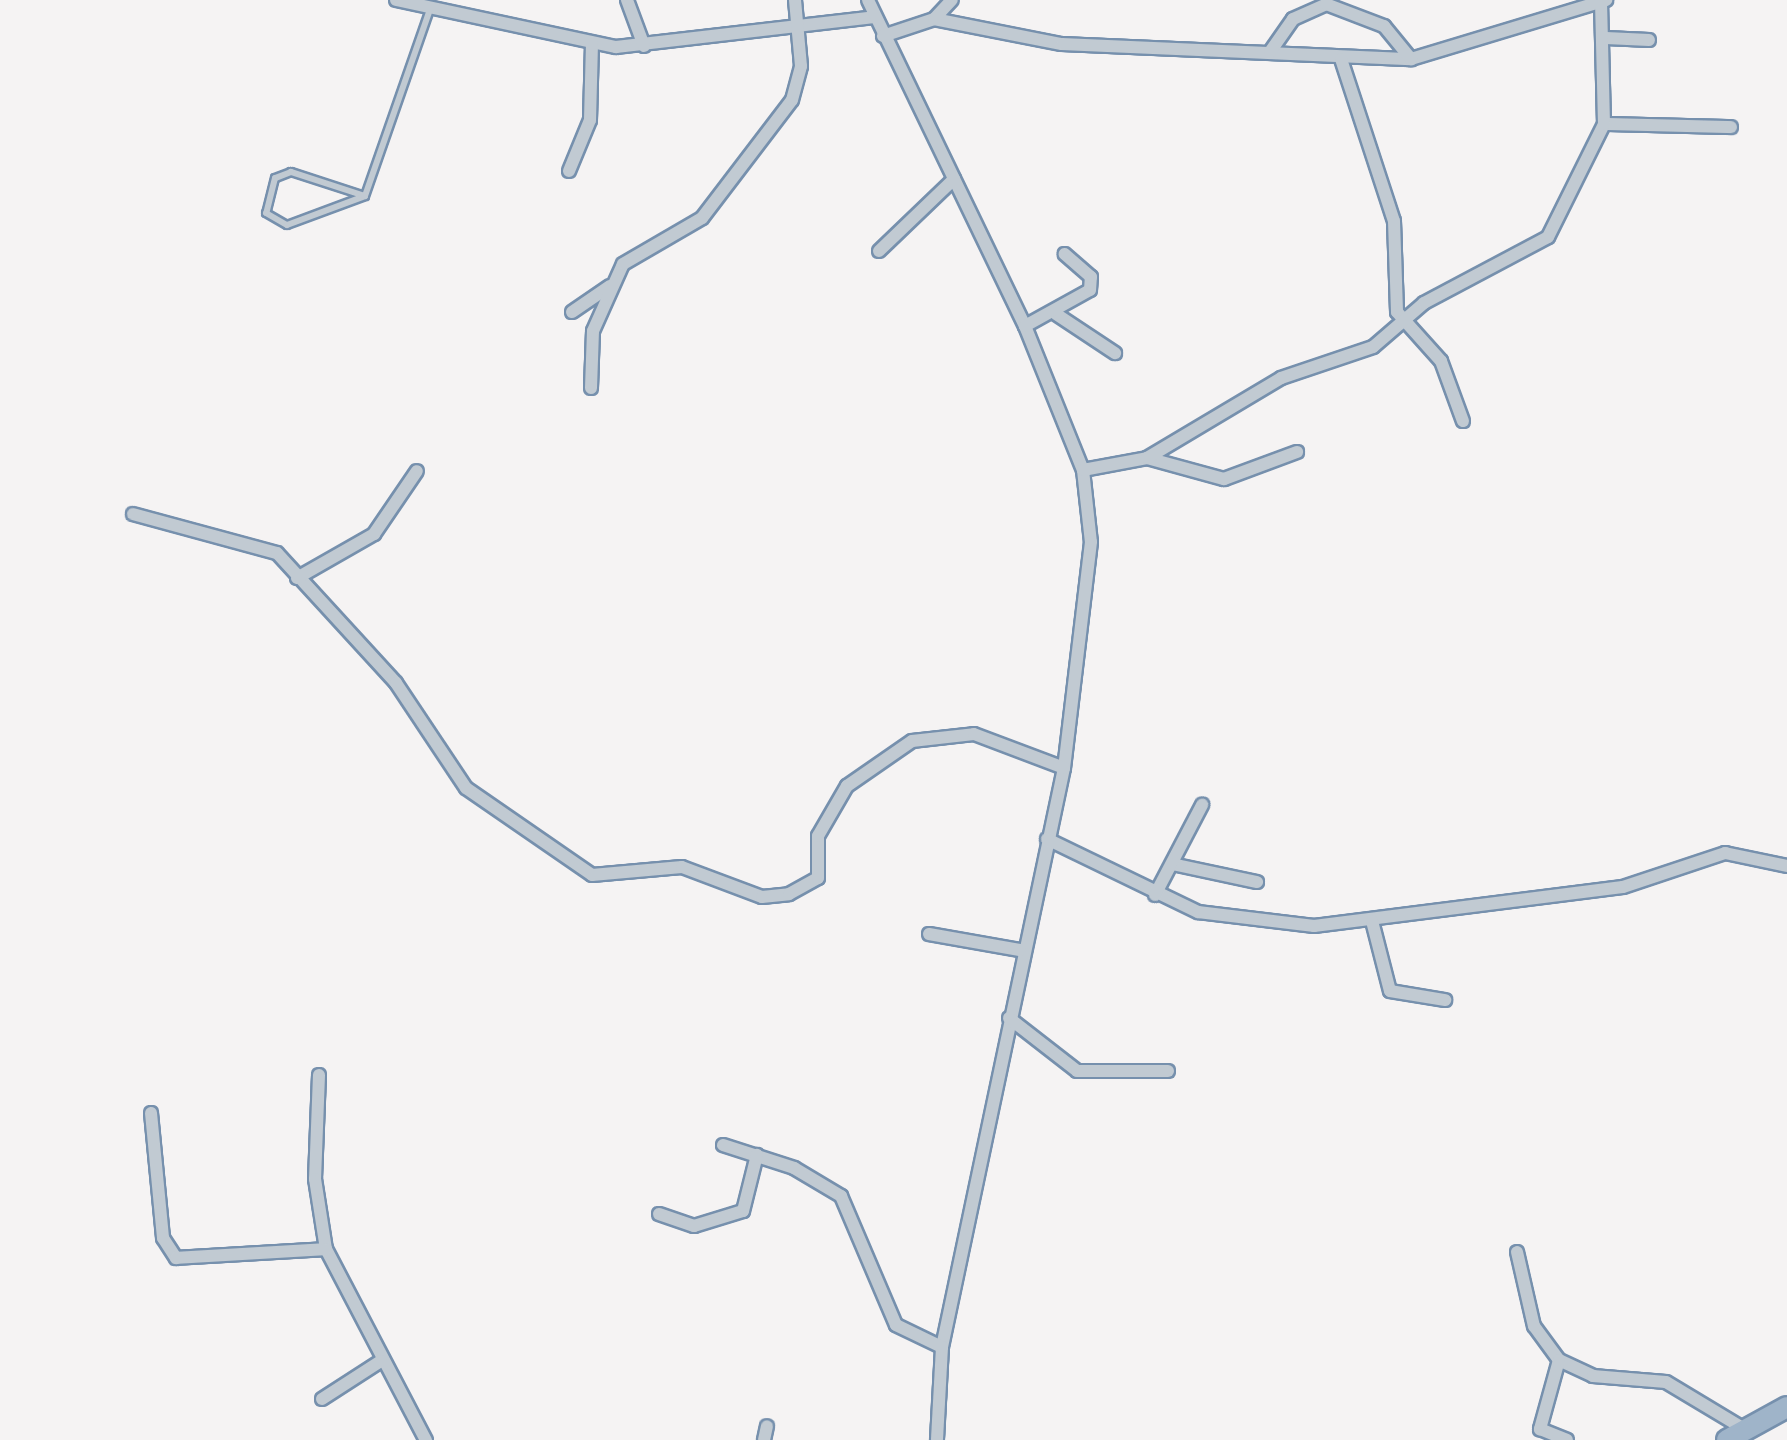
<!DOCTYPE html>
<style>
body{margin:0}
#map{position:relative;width:1787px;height:1440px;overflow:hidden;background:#f5f3f3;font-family:Signika,sans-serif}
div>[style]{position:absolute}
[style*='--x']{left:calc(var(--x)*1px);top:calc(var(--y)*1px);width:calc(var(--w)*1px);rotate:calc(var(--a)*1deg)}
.roads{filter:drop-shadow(2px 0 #7690ad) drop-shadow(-2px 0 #7690ad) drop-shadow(0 2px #7690ad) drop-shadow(0 -2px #7690ad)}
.service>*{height:6px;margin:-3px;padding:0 3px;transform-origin:3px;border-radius:3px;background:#c1cad2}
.minor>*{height:12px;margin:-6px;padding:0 6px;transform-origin:6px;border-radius:6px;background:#c1cad2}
.trunk>*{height:20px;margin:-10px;padding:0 10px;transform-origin:10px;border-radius:10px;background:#9fb4c9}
span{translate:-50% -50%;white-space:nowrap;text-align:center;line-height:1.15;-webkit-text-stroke:8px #fff;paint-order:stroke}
</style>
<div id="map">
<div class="roads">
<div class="service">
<div style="--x:365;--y:196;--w:78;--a:-162"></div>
<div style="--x:291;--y:172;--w:17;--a:159"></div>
<div style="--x:275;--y:178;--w:36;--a:104"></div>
<div style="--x:266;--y:213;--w:24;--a:30"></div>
<div style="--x:287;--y:225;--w:83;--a:-20.4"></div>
<div style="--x:365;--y:196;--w:198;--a:-70.8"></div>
</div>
<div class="minor">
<div style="--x:396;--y:0;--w:225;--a:12.1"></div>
<div style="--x:616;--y:47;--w:260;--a:-6.6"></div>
<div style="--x:627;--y:0;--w:49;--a:69.7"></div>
<div style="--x:868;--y:0;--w:362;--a:64.3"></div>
<div style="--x:1025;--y:326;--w:155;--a:68.1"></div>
<div style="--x:1083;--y:470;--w:72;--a:83.7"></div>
<div style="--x:1091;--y:542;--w:228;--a:96.8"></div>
<div style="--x:1064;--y:768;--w:592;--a:101.9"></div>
<div style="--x:942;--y:1347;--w:93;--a:93.1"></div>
<div style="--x:934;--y:19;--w:130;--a:11.1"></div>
<div style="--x:1062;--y:44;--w:349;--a:2.5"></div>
<div style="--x:1411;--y:59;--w:204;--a:-16.8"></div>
<div style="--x:883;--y:36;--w:54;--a:-18.4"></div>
<div style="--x:934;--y:19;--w:26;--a:-47"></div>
<div style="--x:1606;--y:38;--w:43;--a:2.7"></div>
<div style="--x:1270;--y:52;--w:40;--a:-55.1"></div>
<div style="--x:1293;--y:19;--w:36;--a:-24"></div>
<div style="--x:1326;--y:4;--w:62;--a:20.8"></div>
<div style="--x:1384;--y:26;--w:43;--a:50.7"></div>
<div style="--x:1341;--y:59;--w:170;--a:71.9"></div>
<div style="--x:1394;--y:221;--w:91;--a:88.1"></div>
<div style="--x:1397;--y:312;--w:66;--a:48.1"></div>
<div style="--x:1441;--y:361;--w:64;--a:69.9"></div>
<div style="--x:1604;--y:124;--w:127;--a:1.4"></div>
<div style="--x:569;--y:171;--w:55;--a:-67.6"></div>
<div style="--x:590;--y:120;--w:76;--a:-88.5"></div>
<div style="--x:879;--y:251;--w:104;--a:-43.8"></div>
<div style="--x:572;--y:312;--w:46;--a:-34.4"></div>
<div style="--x:1056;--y:314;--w:71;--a:33.5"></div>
<div style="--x:1025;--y:326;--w:74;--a:-29"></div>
<div style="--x:1090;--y:290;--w:13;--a:-86"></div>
<div style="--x:1091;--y:277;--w:35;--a:-139"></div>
<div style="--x:591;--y:388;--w:57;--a:-88"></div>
<div style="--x:593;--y:331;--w:73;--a:-65.9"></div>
<div style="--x:623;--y:264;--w:91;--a:-30.2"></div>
<div style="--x:702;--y:218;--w:148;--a:-52.7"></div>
<div style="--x:792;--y:100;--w:35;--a:-75"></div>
<div style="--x:801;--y:66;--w:66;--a:-95.2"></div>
<div style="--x:1147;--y:458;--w:80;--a:15.3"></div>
<div style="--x:1224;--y:479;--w:78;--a:-20.3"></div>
<div style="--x:1083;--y:470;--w:65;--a:-10.6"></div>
<div style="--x:1147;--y:458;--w:156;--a:-30.8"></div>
<div style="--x:1281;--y:378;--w:97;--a:-18.6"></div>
<div style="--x:1373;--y:347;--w:67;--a:-40.8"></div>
<div style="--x:1424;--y:303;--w:140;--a:-28"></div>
<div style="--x:1548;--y:237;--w:126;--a:-63.6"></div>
<div style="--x:1604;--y:124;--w:123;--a:-91.4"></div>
<div style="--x:133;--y:514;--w:149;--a:15.2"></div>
<div style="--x:277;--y:553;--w:176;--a:47.5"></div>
<div style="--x:396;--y:683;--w:126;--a:56.3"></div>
<div style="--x:466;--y:788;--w:153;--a:34.6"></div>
<div style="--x:592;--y:875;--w:90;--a:-5.1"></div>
<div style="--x:682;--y:867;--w:85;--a:20.6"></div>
<div style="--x:762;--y:897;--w:27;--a:-6"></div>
<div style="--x:789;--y:894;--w:33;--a:-29"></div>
<div style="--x:818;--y:878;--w:42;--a:-90"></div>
<div style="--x:818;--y:836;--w:58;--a:-59.9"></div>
<div style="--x:847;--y:786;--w:79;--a:-34.7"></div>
<div style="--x:912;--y:741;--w:62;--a:-6.4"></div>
<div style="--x:974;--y:734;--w:96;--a:20.7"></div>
<div style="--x:297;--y:578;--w:89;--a:-29.7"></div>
<div style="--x:374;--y:534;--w:76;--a:-55.7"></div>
<div style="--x:1047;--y:839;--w:168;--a:25.8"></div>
<div style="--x:1198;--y:912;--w:117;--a:6.9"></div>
<div style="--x:1314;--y:926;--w:311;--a:-7.2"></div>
<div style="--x:1623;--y:887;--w:108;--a:-18.4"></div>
<div style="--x:1725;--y:853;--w:63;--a:11.8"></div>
<div style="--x:1172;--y:864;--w:87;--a:12"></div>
<div style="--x:1155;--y:895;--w:102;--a:-62.4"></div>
<div style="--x:1372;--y:921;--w:72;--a:75.6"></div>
<div style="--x:1390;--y:991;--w:56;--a:9.3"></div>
<div style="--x:929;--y:934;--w:92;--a:10"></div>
<div style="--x:1009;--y:1018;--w:86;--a:37.9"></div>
<div style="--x:1077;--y:1071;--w:91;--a:0"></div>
<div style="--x:319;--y:1075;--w:104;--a:92.2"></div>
<div style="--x:315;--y:1179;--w:71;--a:81.1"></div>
<div style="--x:326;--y:1249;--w:216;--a:62.4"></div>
<div style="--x:151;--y:1113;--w:126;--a:84.5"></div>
<div style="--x:163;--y:1238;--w:24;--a:57"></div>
<div style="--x:176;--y:1258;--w:150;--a:-3.4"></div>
<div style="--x:723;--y:1145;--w:75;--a:17.9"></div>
<div style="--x:794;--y:1168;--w:55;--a:30.8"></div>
<div style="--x:841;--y:1196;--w:140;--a:66.9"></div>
<div style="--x:896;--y:1325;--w:51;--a:25.6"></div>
<div style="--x:659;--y:1214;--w:37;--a:19"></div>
<div style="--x:694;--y:1226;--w:51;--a:-17"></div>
<div style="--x:743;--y:1211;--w:58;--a:-76"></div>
<div style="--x:1517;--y:1252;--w:76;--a:77.1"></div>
<div style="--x:1534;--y:1326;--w:42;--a:53.7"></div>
<div style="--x:1559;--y:1360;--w:38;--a:25"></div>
<div style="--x:1593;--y:1376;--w:73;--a:4.7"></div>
<div style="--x:1666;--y:1382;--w:93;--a:31"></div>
<div style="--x:1559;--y:1360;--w:72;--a:105.4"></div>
<div style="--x:1540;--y:1429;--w:29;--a:22"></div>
<div style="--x:322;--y:1399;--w:70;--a:-32.8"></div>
<div style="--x:764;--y:1440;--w:14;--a:-78"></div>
</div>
<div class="trunk">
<div style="--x:1727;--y:1440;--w:68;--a:-28.8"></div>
</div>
</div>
</div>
